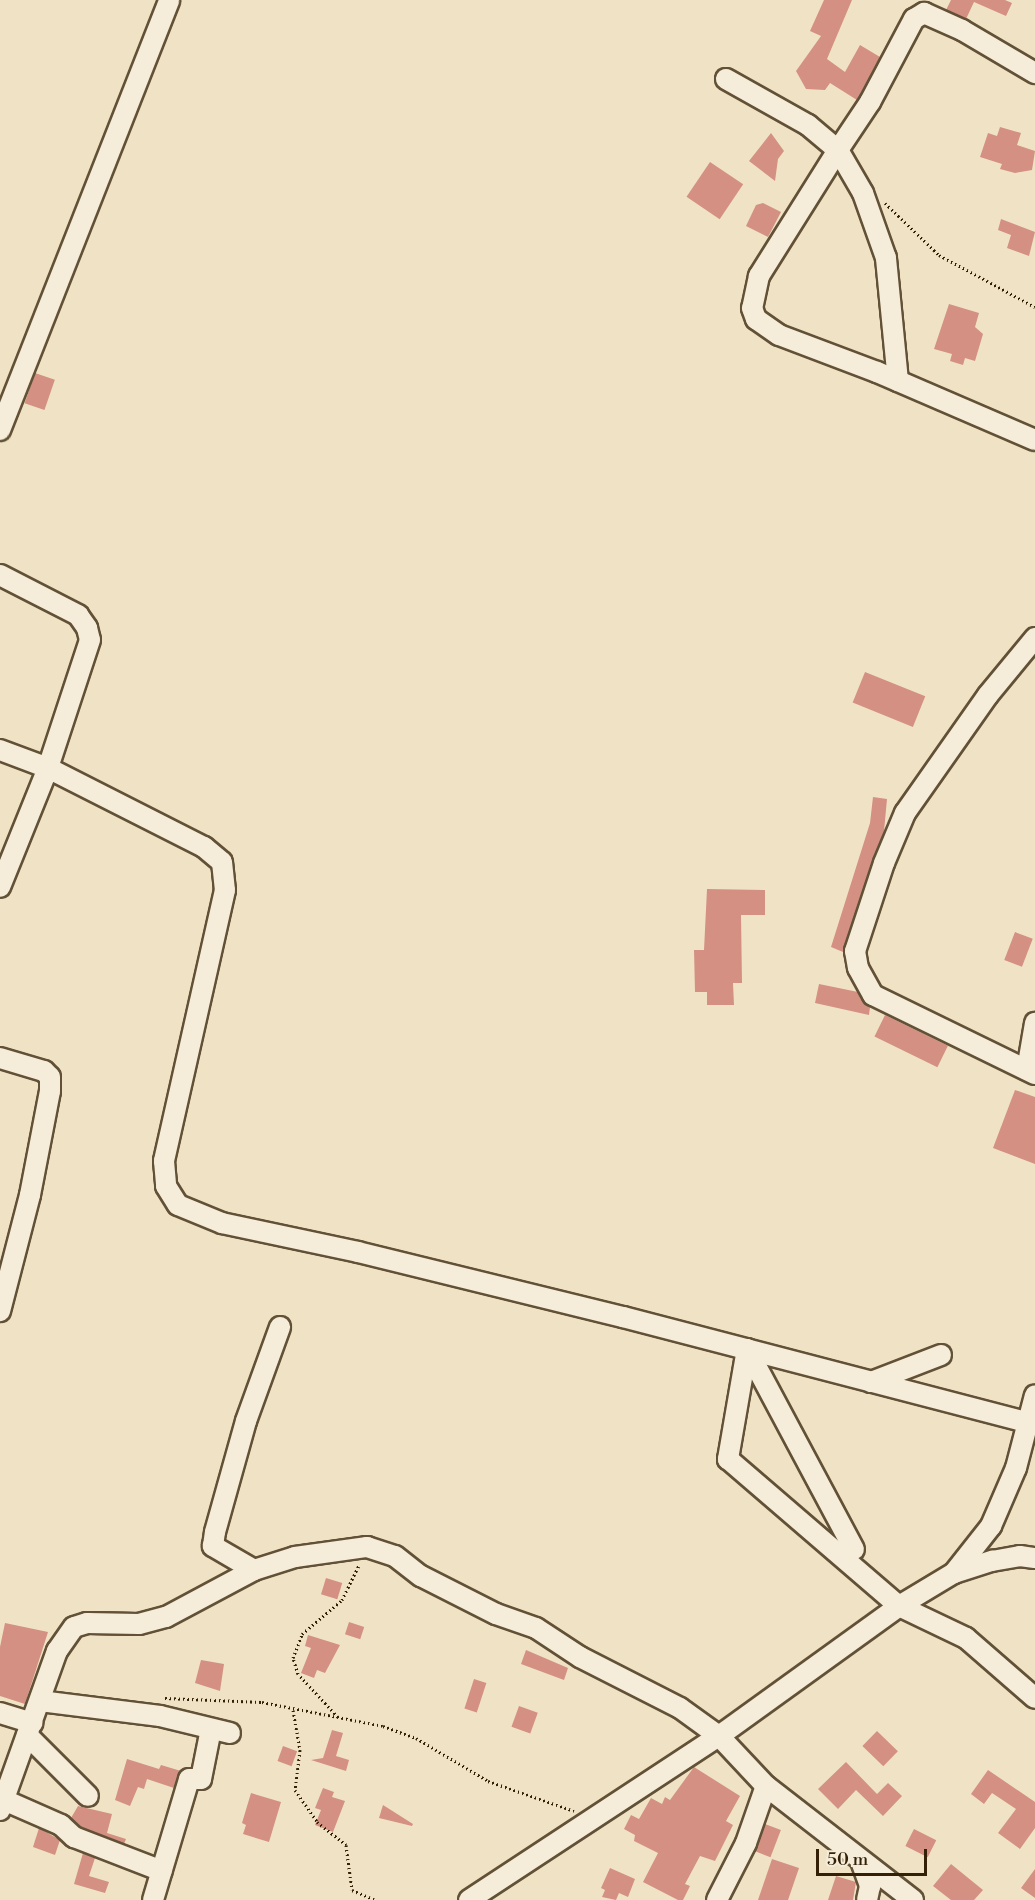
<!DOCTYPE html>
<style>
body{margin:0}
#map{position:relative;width:1035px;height:1900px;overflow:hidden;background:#f0e3c5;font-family:"Libre Bodoni",serif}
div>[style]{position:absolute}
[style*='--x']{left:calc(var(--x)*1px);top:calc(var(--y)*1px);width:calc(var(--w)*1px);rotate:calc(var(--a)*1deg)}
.building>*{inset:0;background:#d39083;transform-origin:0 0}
.path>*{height:3px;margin-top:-1.5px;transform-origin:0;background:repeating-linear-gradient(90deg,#332006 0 1.5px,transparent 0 4.5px)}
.roads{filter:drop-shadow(2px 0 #625136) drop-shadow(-2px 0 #625136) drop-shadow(0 2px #625136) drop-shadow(0 -2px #625136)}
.minor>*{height:20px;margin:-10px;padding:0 10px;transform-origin:10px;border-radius:10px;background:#f5edd9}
span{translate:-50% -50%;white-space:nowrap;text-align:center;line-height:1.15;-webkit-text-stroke:4.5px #f5edd9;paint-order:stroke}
.scale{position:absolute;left:816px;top:1849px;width:111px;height:27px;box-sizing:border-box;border:3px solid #332006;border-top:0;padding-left:8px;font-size:18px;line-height:21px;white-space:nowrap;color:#332006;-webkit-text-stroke:4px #f5edd9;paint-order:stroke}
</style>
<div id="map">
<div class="building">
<div style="clip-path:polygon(824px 0,852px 0,827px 59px,845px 72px,860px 45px,880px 57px,857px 100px,830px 83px,825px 90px,806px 89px,796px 71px,821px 36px,810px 31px)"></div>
<div style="clip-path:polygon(951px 0,1005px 0,1012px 3px,1006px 16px,974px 2px,966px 19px,946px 10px)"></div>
<div style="clip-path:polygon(1000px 127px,1021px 133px,1017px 145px,1035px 151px,1032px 170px,1015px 173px,1000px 169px,1002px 164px,980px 157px,988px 133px,997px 136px)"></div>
<div style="clip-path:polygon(771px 133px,784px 151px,778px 159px,775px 181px,749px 161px)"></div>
<div style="left:710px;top:162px;width:40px;height:42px;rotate:34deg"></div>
<div style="clip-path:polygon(763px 203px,781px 212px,768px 237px,746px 226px,756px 205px)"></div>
<div style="clip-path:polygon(1001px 219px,1035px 232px,1029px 256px,1007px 248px,1011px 235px,998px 230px)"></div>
<div style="clip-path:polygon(949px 304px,979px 313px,975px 327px,983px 334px,975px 361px,965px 358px,963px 365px,950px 361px,952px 354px,934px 349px)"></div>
<div style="left:35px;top:373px;width:21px;height:32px;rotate:19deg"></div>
<div style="left:865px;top:672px;width:65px;height:33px;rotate:22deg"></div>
<div style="clip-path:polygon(873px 797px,887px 799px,884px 831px,843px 952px,831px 947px,870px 823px)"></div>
<div style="clip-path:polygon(707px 889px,765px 890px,765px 915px,741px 915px,742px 983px,733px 983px,734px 1005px,707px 1005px,707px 992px,695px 992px,694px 950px,704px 950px)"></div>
<div style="left:1015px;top:932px;width:19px;height:30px;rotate:21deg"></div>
<div style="clip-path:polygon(819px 984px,858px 992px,870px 1007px,869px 1015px,815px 1003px)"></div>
<div style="left:885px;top:1015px;width:70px;height:24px;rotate:26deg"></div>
<div style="clip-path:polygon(1015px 1090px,1035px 1097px,1035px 1164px,993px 1148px)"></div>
<div style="left:326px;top:1578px;width:17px;height:17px;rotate:17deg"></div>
<div style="left:349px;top:1622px;width:16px;height:13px;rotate:18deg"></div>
<div style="clip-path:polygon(5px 1623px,48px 1632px,25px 1704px,0 1696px,0 1647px)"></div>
<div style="clip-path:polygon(308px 1635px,340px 1645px,325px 1673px,317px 1670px,314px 1678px,301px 1673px,311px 1648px,305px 1646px)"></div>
<div style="clip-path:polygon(526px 1650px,568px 1668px,564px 1680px,521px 1664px)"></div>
<div style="clip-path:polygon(201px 1660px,224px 1664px,220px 1691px,195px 1683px)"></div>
<div style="left:474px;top:1679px;width:13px;height:31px;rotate:18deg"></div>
<div style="left:519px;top:1706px;width:20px;height:22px;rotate:20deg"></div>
<div style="clip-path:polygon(332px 1730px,343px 1733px,336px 1756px,349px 1760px,346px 1771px,311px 1760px,323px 1758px)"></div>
<div style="left:877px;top:1731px;width:29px;height:21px;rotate:44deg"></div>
<div style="left:283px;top:1746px;width:15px;height:16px;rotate:20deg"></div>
<div style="clip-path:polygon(127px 1759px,159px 1769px,161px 1765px,181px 1771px,174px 1788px,147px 1779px,144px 1789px,138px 1787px,130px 1806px,115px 1800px)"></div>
<div style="clip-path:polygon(846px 1762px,877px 1794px,888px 1783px,902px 1796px,883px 1816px,856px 1790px,838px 1809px,818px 1789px)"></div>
<div style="clip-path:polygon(694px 1767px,740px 1796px,726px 1821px,733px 1825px,715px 1861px,700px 1856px,685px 1884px,690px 1886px,683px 1900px,678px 1900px,643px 1882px,658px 1853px,634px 1841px,635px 1835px,624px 1829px,631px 1815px,639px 1819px,651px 1798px,662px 1804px,665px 1797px,670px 1800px)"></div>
<div style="clip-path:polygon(988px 1770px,1035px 1802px,1035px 1828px,1020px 1849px,998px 1833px,1016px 1809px,992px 1793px,984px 1804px,971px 1794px)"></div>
<div style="clip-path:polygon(323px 1788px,334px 1792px,332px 1797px,345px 1801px,333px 1832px,315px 1825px,321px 1810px,315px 1808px)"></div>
<div style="clip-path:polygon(251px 1793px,281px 1802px,269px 1842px,243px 1834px,246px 1825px,242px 1823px)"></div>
<div style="clip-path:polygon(383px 1805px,413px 1824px,412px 1826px,379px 1818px)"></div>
<div style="clip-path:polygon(78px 1806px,112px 1814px,107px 1833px,126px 1839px,124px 1844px,80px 1827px,71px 1818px)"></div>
<div style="left:765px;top:1824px;width:17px;height:29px;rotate:21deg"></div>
<div style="clip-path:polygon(39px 1828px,60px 1840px,55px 1855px,33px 1847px)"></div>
<div style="left:914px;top:1829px;width:25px;height:19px;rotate:27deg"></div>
<div style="clip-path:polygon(83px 1853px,95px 1858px,89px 1876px,109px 1882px,105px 1893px,74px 1884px)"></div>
<div style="clip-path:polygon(772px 1859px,799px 1868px,788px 1900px,758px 1900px)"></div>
<div style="clip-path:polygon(951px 1864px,983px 1890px,974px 1900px,951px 1900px,933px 1886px)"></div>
<div style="clip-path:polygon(610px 1868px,635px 1879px,628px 1897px,619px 1893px,616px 1900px,602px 1897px,605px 1890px,601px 1888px)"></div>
<div style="clip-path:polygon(1035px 1869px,1035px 1898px,1021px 1888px)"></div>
<div style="clip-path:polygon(836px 1876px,856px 1882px,853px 1900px,828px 1900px)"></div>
</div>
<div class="path">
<div style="--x:885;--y:203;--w:75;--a:43.9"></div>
<div style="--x:939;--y:255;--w:109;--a:28.4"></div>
<div style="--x:165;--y:1698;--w:97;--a:2.4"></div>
<div style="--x:262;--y:1702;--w:123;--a:11.2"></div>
<div style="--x:383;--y:1726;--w:35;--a:20"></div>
<div style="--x:416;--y:1738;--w:84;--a:30.8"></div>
<div style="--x:488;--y:1781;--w:91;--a:19.2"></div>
<div style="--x:293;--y:1710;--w:41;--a:80.1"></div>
<div style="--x:300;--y:1750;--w:40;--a:97.1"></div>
<div style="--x:295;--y:1790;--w:39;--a:55"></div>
<div style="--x:317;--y:1822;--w:37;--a:38"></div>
<div style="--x:346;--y:1845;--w:45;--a:82.4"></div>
<div style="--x:352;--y:1890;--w:25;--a:23"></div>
<div style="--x:338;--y:1717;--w:59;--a:-132.9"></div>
<div style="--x:298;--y:1674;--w:17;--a:-107"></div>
<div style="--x:293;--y:1658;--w:26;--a:-69"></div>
<div style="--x:302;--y:1634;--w:52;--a:-40.4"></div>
<div style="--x:342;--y:1600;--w:39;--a:-64"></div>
</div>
<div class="roads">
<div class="minor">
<div style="--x:726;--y:79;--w:94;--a:29.3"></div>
<div style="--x:808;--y:125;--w:39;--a:40"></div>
<div style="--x:838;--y:150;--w:149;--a:122.1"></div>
<div style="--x:759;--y:276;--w:33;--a:102"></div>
<div style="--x:752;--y:308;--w:12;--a:70"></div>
<div style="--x:756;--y:319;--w:28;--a:35"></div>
<div style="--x:779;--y:335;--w:105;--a:20.7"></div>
<div style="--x:877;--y:372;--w:172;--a:23.3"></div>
<div style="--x:898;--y:381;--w:124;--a:-95.6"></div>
<div style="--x:886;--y:258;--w:69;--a:-109.5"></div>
<div style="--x:863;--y:193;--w:50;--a:-120.2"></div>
<div style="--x:838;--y:150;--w:58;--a:-56.3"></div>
<div style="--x:870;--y:102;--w:94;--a:-62.1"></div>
<div style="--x:914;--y:19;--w:12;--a:-31"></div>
<div style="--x:924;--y:13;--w:42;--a:24.1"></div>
<div style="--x:962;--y:30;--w:85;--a:30.5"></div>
<div style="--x:0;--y:430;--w:462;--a:-68.5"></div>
<div style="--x:0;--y:575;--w:88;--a:27.1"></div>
<div style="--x:78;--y:615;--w:16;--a:55"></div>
<div style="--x:87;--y:628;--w:12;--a:76"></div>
<div style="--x:90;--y:640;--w:135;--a:108.2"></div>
<div style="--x:48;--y:768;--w:128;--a:112"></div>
<div style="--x:1035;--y:638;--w:74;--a:129.5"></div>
<div style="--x:988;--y:695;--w:144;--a:125.1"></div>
<div style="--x:905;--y:813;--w:54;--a:112.8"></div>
<div style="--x:884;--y:863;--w:93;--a:108.2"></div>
<div style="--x:855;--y:951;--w:17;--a:80"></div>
<div style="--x:858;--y:968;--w:31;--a:61"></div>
<div style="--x:873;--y:995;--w:180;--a:26"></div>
<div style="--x:0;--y:750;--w:51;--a:20.6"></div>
<div style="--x:48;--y:768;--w:175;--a:26.9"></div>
<div style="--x:204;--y:847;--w:23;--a:40"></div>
<div style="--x:222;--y:862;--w:28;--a:84"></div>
<div style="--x:225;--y:890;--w:278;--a:102.7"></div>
<div style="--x:164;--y:1161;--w:25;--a:85"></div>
<div style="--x:166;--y:1186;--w:22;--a:58"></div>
<div style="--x:178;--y:1205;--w:48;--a:22.2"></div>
<div style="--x:222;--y:1223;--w:139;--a:12"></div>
<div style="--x:358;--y:1252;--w:273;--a:13.8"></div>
<div style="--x:623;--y:1317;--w:426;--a:14.6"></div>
<div style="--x:0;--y:1058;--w:46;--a:16.5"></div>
<div style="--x:44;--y:1071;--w:8;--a:45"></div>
<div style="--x:50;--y:1077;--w:14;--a:90"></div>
<div style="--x:50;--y:1091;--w:106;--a:100.9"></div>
<div style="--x:30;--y:1195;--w:120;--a:104.5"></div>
<div style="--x:1027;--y:1070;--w:48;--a:-80.3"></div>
<div style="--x:747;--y:1349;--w:112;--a:99.8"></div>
<div style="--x:728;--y:1459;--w:225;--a:40.7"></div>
<div style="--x:899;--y:1606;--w:74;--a:25.5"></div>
<div style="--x:966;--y:1638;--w:91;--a:41"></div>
<div style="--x:747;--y:1349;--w:227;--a:61.9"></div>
<div style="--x:871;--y:1382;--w:75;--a:-21.1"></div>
<div style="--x:254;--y:1570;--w:48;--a:-149.7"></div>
<div style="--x:213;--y:1546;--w:14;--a:-82"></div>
<div style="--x:215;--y:1532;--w:115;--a:-74.4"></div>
<div style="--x:246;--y:1421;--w:100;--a:-70.1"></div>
<div style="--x:954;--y:1573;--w:60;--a:-51.8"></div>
<div style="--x:991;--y:1526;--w:63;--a:-66.7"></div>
<div style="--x:1016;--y:1468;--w:75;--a:-75.4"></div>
<div style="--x:40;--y:1701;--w:121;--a:7.1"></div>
<div style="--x:160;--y:1716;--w:72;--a:13.7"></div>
<div style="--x:0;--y:1713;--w:34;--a:17"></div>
<div style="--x:27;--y:1735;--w:86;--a:45"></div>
<div style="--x:4;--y:1800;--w:62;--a:23.7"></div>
<div style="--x:61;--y:1825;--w:18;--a:43"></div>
<div style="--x:74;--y:1837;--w:94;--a:21.1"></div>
<div style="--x:0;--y:1810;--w:169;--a:-70.3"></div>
<div style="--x:57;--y:1651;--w:29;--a:-55"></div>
<div style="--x:74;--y:1627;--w:14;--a:-17"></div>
<div style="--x:87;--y:1623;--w:52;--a:1.1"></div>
<div style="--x:139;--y:1624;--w:28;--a:-15"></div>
<div style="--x:166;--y:1617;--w:100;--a:-28.1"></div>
<div style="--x:254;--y:1570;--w:43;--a:-17.6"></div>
<div style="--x:295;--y:1557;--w:73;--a:-7.9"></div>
<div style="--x:367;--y:1547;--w:29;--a:18"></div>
<div style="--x:395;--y:1556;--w:33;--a:38"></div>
<div style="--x:421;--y:1576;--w:84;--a:26.9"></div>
<div style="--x:496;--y:1614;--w:42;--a:19.3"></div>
<div style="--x:536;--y:1628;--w:53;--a:33.4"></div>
<div style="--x:580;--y:1657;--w:112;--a:27"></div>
<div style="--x:680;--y:1708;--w:48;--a:35.7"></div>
<div style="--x:719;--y:1736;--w:69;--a:46.8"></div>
<div style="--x:766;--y:1786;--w:186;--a:37.8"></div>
<div style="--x:861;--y:1861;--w:27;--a:70"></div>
<div style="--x:870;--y:1886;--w:14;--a:102"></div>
<div style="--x:153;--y:1900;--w:126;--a:-73.4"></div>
<div style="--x:189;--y:1779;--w:12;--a:0"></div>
<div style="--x:201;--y:1779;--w:51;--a:-78.7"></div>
<div style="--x:469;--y:1900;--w:299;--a:-33.3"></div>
<div style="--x:719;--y:1736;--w:222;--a:-35.8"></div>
<div style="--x:899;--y:1606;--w:64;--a:-31"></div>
<div style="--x:954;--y:1573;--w:40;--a:-18"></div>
<div style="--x:992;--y:1561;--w:28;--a:-10"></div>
<div style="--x:1020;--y:1556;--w:15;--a:8"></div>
<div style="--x:717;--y:1900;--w:64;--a:-63"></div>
<div style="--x:746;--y:1843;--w:60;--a:-70.7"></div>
</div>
</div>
<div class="scale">50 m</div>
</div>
